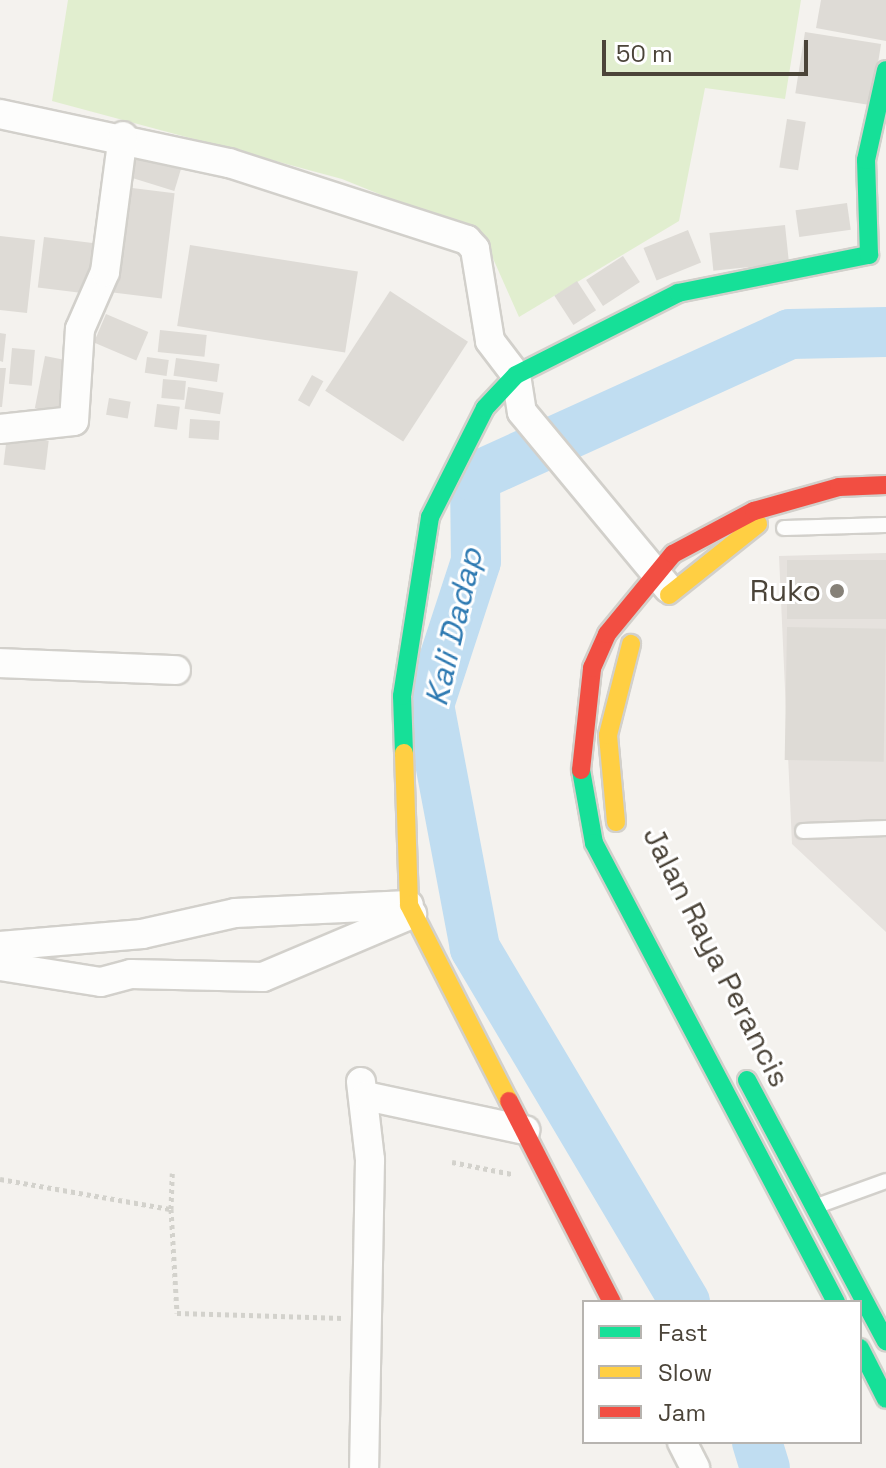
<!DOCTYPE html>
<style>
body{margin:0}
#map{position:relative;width:886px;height:1468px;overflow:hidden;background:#f4f2ee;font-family:"Space Grotesk",sans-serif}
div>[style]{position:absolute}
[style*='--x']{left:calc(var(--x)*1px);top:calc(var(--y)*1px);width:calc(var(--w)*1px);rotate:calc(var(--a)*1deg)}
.industrial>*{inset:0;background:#e6e2de}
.green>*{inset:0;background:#e1eecf}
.river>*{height:50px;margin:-25px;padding:0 25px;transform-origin:25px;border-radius:25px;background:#c0ddf1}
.building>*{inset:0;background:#dedbd6;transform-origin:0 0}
.path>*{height:5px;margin-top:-2.5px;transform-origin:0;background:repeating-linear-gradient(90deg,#d3d2cc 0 4px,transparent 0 8px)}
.roads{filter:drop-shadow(2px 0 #d2d0cb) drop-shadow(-2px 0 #d2d0cb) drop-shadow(0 2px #d2d0cb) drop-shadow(0 -2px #d2d0cb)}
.lane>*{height:14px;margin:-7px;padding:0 7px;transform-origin:7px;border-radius:7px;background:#fdfdfc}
.street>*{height:28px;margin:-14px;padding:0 14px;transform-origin:14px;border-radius:14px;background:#fdfdfc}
.fast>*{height:18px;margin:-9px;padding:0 9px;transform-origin:9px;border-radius:9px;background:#16e098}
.slow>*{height:18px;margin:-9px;padding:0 9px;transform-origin:9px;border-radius:9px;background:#ffcf43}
.jam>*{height:18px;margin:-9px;padding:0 9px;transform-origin:9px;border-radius:9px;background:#f24e42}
.dots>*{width:22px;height:22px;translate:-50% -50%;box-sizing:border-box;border:4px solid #fff;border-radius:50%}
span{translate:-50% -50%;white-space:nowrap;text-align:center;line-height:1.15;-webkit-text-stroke:6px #fff;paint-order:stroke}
.poi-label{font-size:30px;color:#4b4439}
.right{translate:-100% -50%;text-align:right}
.street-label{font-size:30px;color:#4b4439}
.water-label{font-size:32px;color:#2e7ab2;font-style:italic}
.legend{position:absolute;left:582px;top:1300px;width:280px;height:144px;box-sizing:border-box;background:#fff;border:2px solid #b7b4b0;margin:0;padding:10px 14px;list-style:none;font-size:24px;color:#4b4439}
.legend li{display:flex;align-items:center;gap:16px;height:40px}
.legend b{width:40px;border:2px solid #b7b4b0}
.scale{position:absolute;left:602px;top:40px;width:206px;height:36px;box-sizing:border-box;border:4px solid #4b4439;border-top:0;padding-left:10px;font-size:24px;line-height:28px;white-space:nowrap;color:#4b4439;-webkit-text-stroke:6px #fff;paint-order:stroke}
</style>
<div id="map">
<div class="industrial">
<div style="clip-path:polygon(886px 553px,886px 932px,792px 844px,779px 556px)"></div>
</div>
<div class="green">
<div style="clip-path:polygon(68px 0,801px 0,785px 99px,705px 88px,679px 221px,519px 317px,483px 236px,342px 179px,52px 101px)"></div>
</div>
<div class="river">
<div style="--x:685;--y:1302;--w:412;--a:-120.7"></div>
<div style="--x:475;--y:948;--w:247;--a:-100.7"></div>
<div style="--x:429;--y:705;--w:151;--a:-71.9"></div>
<div style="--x:476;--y:561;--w:84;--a:-90.7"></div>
<div style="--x:475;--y:477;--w:346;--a:-24.4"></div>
<div style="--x:790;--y:334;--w:96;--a:-1.2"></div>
<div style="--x:757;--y:1442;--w:27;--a:73"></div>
</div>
<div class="building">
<div style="clip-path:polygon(821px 0,886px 0,886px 41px,816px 28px)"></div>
<div style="left:805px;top:32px;width:77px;height:62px;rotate:9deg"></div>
<div style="left:787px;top:119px;width:19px;height:49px;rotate:9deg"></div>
<div style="left:136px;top:152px;width:48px;height:26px;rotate:17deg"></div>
<div style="left:124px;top:187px;width:51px;height:106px;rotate:7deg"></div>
<div style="left:847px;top:203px;width:27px;height:52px;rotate:82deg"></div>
<div style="left:785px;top:225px;width:38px;height:76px;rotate:84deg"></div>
<div style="left:688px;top:230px;width:35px;height:48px;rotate:68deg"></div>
<div style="clip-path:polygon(0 236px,35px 240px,27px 313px,0 310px)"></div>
<div style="left:44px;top:237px;width:55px;height:51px;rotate:7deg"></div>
<div style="left:190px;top:245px;width:170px;height:82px;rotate:9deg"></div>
<div style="left:623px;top:256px;width:31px;height:44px;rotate:57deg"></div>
<div style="left:577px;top:281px;width:35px;height:27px;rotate:57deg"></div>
<div style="left:390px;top:291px;width:93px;height:119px;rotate:33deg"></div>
<div style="left:106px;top:314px;width:46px;height:31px;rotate:23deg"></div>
<div style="left:160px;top:330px;width:47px;height:22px;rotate:6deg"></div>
<div style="clip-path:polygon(0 333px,6px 334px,3px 362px,0 361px)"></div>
<div style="left:12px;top:348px;width:23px;height:36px;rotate:5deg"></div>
<div style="left:45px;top:356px;width:31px;height:53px;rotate:11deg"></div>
<div style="left:147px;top:357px;width:22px;height:16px;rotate:8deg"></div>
<div style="left:176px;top:358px;width:44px;height:18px;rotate:8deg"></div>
<div style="clip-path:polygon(0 368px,6px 368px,2px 407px,0 407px)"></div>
<div style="left:312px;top:375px;width:13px;height:29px;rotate:29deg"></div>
<div style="left:163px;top:379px;width:23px;height:19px;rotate:5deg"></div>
<div style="left:188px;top:387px;width:36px;height:22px;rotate:9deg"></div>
<div style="left:109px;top:398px;width:22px;height:17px;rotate:10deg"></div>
<div style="left:157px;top:404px;width:23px;height:23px;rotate:7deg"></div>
<div style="left:190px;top:419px;width:30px;height:19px;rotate:4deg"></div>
<div style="left:7px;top:436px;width:42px;height:29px;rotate:7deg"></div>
<div style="left:886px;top:560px;width:59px;height:99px;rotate:90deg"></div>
<div style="left:787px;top:627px;width:99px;height:133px;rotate:1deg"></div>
</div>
<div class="path">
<div style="--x:452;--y:1162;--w:61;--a:11.3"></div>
<div style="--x:0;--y:1179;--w:174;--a:10"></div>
<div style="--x:171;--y:1209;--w:36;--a:-88"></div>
<div style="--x:171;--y:1209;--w:104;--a:86.7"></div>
<div style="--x:177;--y:1313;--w:166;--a:1.7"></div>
</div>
<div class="roads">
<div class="lane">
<div style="--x:784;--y:528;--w:102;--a:-1.7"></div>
<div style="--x:803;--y:831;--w:83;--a:-2.1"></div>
<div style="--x:817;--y:1206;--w:73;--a:-19.9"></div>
</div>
<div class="street">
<div style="--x:0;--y:114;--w:234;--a:12.1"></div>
<div style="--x:229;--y:163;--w:250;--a:17.9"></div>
<div style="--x:467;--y:240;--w:12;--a:48"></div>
<div style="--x:475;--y:249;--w:93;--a:80.7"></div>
<div style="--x:490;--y:341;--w:43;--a:52.6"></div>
<div style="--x:516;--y:375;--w:37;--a:81"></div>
<div style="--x:522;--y:412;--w:229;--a:50.3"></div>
<div style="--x:0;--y:429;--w:74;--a:-6.2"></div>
<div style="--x:74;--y:421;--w:92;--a:-86.3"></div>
<div style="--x:80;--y:329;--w:62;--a:-66.3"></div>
<div style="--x:105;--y:272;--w:137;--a:-82.5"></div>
<div style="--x:0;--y:663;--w:176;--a:2.3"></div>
<div style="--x:0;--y:946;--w:143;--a:-4.8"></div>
<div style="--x:142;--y:934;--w:95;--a:-12.7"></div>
<div style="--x:235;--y:913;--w:174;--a:-2.6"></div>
<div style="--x:0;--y:966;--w:102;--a:9"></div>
<div style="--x:101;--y:982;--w:31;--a:-15"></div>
<div style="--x:131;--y:974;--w:132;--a:1.3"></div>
<div style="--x:263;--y:977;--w:162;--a:-22.9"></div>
<div style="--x:361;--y:1082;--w:79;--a:83.4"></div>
<div style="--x:370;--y:1160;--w:308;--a:91.1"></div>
<div style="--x:366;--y:1096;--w:163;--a:12.1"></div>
<div style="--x:682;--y:1442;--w:29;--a:63"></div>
</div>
<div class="fast">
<div style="--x:404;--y:753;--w:57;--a:-92"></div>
<div style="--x:402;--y:696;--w:181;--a:-81.1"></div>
<div style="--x:430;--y:517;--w:122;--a:-63.2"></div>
<div style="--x:485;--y:408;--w:45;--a:-46.8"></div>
<div style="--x:516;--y:375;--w:182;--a:-26.8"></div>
<div style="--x:678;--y:293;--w:195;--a:-11.3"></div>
<div style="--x:869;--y:255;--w:95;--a:-91.8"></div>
<div style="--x:866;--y:160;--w:92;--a:-77.5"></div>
<div style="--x:581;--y:770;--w:74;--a:79.9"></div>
<div style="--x:594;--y:843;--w:519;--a:62.2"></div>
<div style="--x:747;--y:1080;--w:296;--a:62"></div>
<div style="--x:860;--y:1348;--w:57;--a:63"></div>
</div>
<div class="slow">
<div style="--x:669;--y:595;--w:114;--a:-38.6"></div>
<div style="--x:404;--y:753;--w:152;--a:88.1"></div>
<div style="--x:409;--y:905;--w:220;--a:63"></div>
<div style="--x:616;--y:822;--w:87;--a:-95.3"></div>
<div style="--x:608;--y:735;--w:94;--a:-75.8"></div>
</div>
<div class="jam">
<div style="--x:581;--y:770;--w:103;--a:-83.8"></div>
<div style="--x:592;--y:668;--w:37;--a:-66"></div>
<div style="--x:607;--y:634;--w:104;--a:-50.5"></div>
<div style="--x:673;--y:554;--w:92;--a:-28"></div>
<div style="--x:754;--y:511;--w:88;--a:-15.8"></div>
<div style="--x:839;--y:487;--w:47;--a:-2.4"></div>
<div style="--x:509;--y:1101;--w:226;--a:62.9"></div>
</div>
</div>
<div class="dots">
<div style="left:837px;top:591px;background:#868178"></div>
</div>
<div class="poi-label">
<span class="right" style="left:821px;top:591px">Ruko</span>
</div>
<div class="street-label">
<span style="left:716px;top:957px;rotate:63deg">Jalan Raya Perancis</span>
</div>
<div class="water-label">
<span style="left:454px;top:627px;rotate:-77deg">Kali Dadap</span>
</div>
<ul class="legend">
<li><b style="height:10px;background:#16e098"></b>Fast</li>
<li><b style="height:10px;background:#ffcf43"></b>Slow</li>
<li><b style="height:10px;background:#f24e42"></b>Jam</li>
</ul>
<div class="scale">50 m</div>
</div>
